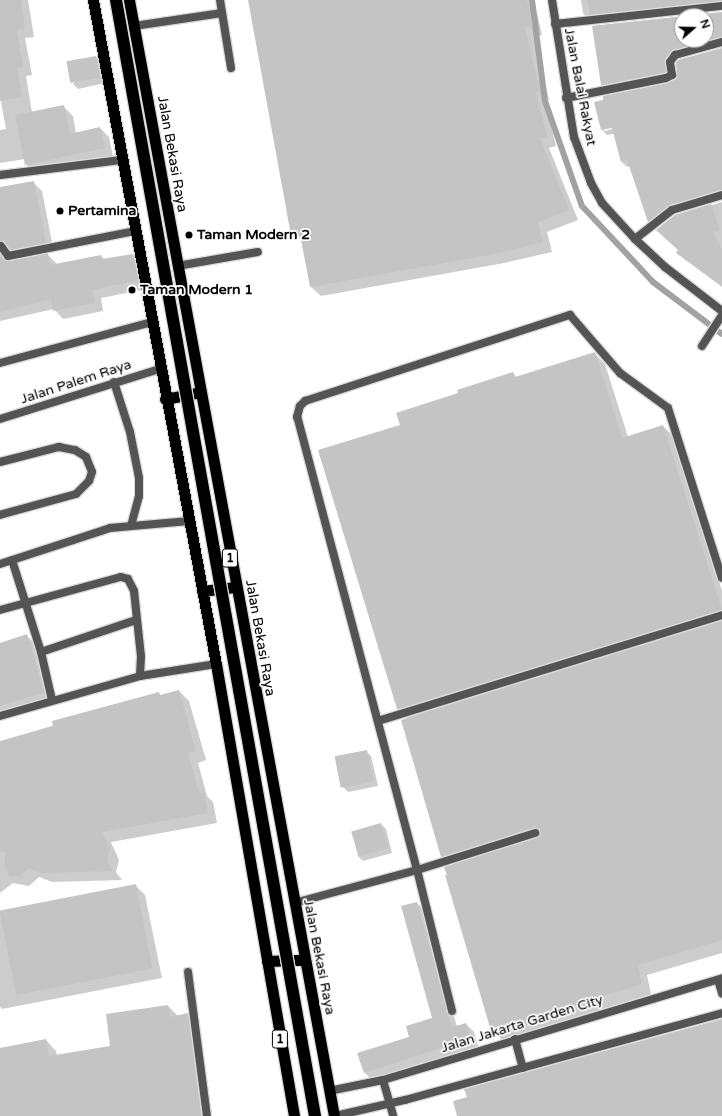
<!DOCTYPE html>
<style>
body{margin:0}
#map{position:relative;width:722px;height:1116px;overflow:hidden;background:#fff;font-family:"Varela Round",sans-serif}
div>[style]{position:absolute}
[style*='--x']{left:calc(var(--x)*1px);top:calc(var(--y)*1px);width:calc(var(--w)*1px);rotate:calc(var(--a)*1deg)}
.shadow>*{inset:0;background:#0003}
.stream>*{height:6px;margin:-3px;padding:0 3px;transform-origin:3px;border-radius:3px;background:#a2a2a2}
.building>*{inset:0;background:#c4c4c4;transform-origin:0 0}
.roads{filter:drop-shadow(1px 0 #dbdbdb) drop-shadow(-1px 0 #dbdbdb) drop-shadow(0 1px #dbdbdb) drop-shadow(0 -1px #dbdbdb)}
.service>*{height:8px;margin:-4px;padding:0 4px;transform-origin:4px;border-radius:4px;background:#545454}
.minor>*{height:8px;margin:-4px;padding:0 4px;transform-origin:4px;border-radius:4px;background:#545454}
.tertiary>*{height:8px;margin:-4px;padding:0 4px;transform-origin:4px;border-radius:4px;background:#545454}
.trunk>*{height:11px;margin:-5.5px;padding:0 5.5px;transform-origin:5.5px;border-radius:5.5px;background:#000}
.bridges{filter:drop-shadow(1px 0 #dbdbdb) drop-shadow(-1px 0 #dbdbdb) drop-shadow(0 1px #dbdbdb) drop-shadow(0 -1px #dbdbdb)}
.motorway-bridge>*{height:12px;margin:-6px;padding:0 6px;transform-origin:6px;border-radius:6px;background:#000}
.dots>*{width:11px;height:11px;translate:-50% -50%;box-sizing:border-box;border:2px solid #fff;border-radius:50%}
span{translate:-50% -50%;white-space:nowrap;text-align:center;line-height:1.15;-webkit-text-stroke:3.5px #fff;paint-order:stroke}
.shield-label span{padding:1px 3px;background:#fff;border:1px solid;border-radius:3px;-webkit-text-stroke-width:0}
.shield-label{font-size:13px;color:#000;font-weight:700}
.street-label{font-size:14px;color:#000}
.poi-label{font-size:14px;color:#000;font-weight:700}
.left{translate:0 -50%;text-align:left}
.north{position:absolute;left:674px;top:8px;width:40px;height:40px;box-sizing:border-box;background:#fff;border:1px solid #999;border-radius:50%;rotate:70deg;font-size:11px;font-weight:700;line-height:16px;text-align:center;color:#000}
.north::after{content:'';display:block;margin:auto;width:14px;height:18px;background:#000;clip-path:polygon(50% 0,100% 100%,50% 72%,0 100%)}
</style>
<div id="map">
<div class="shadow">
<div style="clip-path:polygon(0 0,28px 0,34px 37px,25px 38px,32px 75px,26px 76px,32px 113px,64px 107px,73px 116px,76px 133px,100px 128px,109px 137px,113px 157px,35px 173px,26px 164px,25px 159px,0 163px,0 130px,6px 129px,0 96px)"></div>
<div style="clip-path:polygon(249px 0,534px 0,542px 35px,534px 37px,549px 100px,545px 101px,556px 146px,549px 148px,578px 220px,547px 232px,552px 252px,504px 263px,321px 296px,311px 287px,301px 239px,291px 230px)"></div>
<div style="clip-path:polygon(581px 0,722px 0,722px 6px,588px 19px,583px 13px)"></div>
<div style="clip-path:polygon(722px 13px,722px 43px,678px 55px,670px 65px,669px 78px,607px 90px,602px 85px,593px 26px,682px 17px,682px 40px,706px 40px,706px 16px,690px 16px)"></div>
<div style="clip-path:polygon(evenodd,722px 49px,722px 196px,676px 210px,654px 227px,649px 221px,630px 166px,627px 167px,621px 161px,614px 134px,607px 135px,602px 130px,722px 49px,616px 126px,617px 128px,604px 131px,604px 128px,616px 126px)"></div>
<div style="clip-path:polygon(96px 57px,101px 62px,105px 83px,78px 89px,73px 84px)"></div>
<div style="clip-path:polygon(evenodd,33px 182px,42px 191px,54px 252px,46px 253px,57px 264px,101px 256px,105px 260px,133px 255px,142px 264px,146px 289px,101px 298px,103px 311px,63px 319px,54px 309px,0 321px,0 188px,33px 182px,10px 249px,22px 260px,9px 262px,5px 259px,5px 252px,10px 249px)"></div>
<div style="clip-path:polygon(722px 202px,722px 287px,683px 258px,679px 250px,675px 216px)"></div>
<div style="clip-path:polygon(595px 354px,605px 364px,628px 437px,663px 426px,673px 436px,722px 591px,722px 953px,647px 975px,651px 994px,502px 1040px,492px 1030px,452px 866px,442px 856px,408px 719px,398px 709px,319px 451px,401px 426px,460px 394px,513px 373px,517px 378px)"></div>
<div style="clip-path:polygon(27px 636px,34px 643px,52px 699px,0 716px,0 644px)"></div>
<div style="clip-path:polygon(179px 691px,189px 701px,206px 760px,198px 763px,207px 796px,213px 802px,217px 823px,111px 842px,119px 860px,116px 872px,122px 880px,52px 882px,39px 877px,29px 886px,13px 883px,0 893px,0 742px,158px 693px,161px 696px)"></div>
<div style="clip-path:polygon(366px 751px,371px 756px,378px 786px,348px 792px,343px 787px,336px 757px)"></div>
<div style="clip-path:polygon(381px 824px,386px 829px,392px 853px,363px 861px,358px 856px)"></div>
<div style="clip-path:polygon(135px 885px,145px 895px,162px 978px,2px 1009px,0 1007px,0 912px)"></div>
<div style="clip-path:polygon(417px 903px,424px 910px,457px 1027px,466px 1024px,474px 1032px,478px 1046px,372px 1080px,365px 1073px,433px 1018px)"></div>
<div style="clip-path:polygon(168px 1006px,178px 1016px,187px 1015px,198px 1025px,210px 1116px,0 1116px,0 1049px,46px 1040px,56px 1051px,57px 1056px,111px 1047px)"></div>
</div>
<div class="stream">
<div style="--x:532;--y:0;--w:102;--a:82.7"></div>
<div style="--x:545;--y:101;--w:111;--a:70.6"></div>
<div style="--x:582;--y:206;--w:104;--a:46.9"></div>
<div style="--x:653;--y:282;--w:86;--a:37"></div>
</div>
<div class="building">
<div style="clip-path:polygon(0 0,21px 0,25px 28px,17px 30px,23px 67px,17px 68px,22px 97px,0 101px)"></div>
<div style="clip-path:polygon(248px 0,527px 0,533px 26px,525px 27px,540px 91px,536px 92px,547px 137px,540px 138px,569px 210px,538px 222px,543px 242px,495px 254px,310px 287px,299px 229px,290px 230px)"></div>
<div style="clip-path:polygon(587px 0,722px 0,722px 1px,590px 15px)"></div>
<div style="clip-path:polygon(evenodd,722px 12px,722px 37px,673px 50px,665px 59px,666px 72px,601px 85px,592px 26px,722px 12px,682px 16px,706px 16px,706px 40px,682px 40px,682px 16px)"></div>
<div style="clip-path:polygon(722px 48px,722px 190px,670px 205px,648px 222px,627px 160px,621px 162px,612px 128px,601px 130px,594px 102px,603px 100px,603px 96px,668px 83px,677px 77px,676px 63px,678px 60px)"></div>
<div style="left:96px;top:56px;width:22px;height:30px;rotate:80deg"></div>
<div style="clip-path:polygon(64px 105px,70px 134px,100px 127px,105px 148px,25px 165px,15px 115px)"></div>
<div style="clip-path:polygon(34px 181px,46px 243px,10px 250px,5px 243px,0 241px,0 187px)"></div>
<div style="clip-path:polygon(711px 204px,720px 230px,713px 233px,722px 249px,722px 286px,676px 253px,678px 250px,656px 230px,675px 215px)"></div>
<div style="clip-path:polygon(0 254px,9px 261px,48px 254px,50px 265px,101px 255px,102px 259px,133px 254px,138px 280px,92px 290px,95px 303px,53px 311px,51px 299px,0 312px)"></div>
<div style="clip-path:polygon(595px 352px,622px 438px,663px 425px,722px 610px,397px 709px,318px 450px,400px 425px,396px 413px,458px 393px,457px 390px,513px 372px,515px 377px)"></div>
<div style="clip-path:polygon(722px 621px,722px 940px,638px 965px,642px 984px,491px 1031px,445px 875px,447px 875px,444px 867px,537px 838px,540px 832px,533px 828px,441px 857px,401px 720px)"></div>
<div style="clip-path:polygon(27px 634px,44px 692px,0 706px,0 643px)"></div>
<div style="clip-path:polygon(179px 690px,196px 751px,188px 753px,199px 793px,204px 792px,208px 813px,102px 832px,110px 849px,107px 862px,113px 871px,41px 873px,29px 868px,19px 877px,10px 876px,5px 869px,5px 851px,0 852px,0 741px,53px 726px,52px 721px,159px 692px,160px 695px)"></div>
<div style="left:367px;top:750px;width:32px;height:33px;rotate:79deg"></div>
<div style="left:381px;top:823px;width:26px;height:31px;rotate:74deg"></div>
<div style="left:136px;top:884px;width:86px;height:139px;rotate:79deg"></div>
<div style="clip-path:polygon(417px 902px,452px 1027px,466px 1023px,471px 1038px,364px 1073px,357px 1053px,409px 1037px,406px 1026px,432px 1018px,401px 906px)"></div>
<div style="clip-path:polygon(168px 1005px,170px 1017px,188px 1013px,201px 1116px,0 1116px,0 1048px,46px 1039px,49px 1056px,110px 1046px,106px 1014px)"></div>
<div style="clip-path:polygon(722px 1019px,722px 1116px,457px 1116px,453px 1101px,467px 1097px,464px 1089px)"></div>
</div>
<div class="roads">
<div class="service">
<div style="--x:220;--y:0;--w:69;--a:80.8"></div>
<div style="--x:134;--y:26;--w:89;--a:-8.4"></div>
<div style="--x:0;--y:175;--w:122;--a:-7.1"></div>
<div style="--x:1;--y:246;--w:12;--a:55"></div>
<div style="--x:8;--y:256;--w:129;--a:-11.1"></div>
<div style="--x:177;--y:266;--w:82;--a:-9.8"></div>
<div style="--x:702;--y:346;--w:37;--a:-57"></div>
<div style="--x:114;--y:382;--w:52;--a:72.3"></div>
<div style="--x:130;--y:432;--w:47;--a:78.9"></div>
<div style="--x:139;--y:478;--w:18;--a:90"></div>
<div style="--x:139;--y:496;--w:31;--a:105"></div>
<div style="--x:0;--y:462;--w:61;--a:-14.3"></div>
<div style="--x:59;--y:447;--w:16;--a:11"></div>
<div style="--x:75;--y:450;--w:13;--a:32"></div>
<div style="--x:86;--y:457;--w:16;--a:68"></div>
<div style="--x:92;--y:472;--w:9;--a:108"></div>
<div style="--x:89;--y:481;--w:18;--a:135"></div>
<div style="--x:76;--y:494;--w:79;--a:164.6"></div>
<div style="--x:12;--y:560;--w:96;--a:72.5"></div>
<div style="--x:41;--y:652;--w:49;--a:77.1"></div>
<div style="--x:0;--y:564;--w:116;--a:-18.1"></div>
<div style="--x:110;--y:528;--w:79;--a:-5.1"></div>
<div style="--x:0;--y:610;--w:125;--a:-15.3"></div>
<div style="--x:121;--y:577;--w:7;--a:16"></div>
<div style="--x:128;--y:579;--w:13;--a:63"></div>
<div style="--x:134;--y:591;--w:65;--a:83.9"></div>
<div style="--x:141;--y:656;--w:20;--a:93"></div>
<div style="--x:41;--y:652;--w:100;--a:-18.6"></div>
<div style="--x:0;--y:716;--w:146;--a:-15.9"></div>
<div style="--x:140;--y:676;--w:77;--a:-9"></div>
<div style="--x:378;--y:721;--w:360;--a:-17.1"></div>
<div style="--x:294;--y:903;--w:127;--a:-15"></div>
<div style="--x:417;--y:870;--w:469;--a:-104.8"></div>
<div style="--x:297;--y:417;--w:11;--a:-75"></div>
<div style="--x:300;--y:406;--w:7;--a:-45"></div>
<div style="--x:305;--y:401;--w:279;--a:-18"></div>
<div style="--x:570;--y:315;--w:77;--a:49.2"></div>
<div style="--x:620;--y:373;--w:59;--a:36.1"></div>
<div style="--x:668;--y:408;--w:178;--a:72.4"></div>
<div style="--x:188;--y:972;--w:145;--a:82.5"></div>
<div style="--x:452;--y:1011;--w:145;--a:-103.9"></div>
<div style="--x:417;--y:870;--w:124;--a:-17.4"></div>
<div style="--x:383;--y:1080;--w:37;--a:74"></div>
</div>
<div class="minor">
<div style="--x:555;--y:24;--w:168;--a:-6.2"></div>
<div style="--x:566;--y:98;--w:102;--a:-11.3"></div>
<div style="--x:666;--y:78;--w:7;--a:-27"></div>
<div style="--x:672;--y:75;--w:13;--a:-99"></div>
<div style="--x:670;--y:62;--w:9;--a:-54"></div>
<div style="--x:675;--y:55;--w:49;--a:-15.5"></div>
<div style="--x:635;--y:239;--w:47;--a:-38.1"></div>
<div style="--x:672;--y:210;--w:52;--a:-16.7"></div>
<div style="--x:0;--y:363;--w:157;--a:-15.1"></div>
<div style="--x:0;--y:419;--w:168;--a:-17.4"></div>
</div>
<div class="tertiary">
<div style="--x:552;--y:0;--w:139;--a:80.9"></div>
<div style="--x:574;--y:137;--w:49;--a:69.7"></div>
<div style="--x:591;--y:183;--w:23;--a:61"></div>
<div style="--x:602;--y:203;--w:49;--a:47.5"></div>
<div style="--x:635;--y:239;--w:41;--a:43"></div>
<div style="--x:665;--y:267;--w:72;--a:37.7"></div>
<div style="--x:718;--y:980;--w:14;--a:73"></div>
<div style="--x:515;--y:1039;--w:30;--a:75"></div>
<div style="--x:329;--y:1091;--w:55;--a:-11.5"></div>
<div style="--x:383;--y:1080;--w:354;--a:-16.7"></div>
<div style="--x:335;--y:1116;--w:72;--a:-12.9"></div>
<div style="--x:405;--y:1100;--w:329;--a:-15.3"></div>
</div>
<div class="trunk">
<div style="--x:93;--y:0;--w:675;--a:79.51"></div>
<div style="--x:216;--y:664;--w:459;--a:80.2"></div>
<div style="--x:129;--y:0;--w:1135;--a:79.59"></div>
<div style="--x:165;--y:399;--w:31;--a:-11"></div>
<div style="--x:202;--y:591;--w:34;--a:-7"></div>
<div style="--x:267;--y:961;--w:37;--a:-2"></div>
</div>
</div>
<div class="bridges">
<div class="motorway-bridge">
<div style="--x:116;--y:0;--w:1134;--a:79.89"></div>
</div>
</div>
<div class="dots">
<div style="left:60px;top:211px;background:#000"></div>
<div style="left:189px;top:235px;background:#000"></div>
<div style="left:132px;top:290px;background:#000"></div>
</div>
<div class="shield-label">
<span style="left:230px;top:558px">1</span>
<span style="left:280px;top:1039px">1</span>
</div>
<div class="street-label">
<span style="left:580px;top:87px;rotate:79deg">Jalan Balai Rakyat</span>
<span style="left:172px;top:154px;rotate:80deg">Jalan Bekasi Raya</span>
<span style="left:76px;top:382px;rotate:-18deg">Jalan Palem Raya</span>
<span style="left:260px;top:638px;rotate:80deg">Jalan Bekasi Raya</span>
<span style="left:319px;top:957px;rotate:79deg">Jalan Bekasi Raya</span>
<span style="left:522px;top:1024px;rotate:-17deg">Jalan Jakarta Garden City</span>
</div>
<div class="poi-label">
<span class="left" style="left:68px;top:211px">Pertamina</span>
<span class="left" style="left:197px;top:235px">Taman Modern 2</span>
<span class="left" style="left:140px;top:290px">Taman Modern 1</span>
</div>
<div class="north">N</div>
</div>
